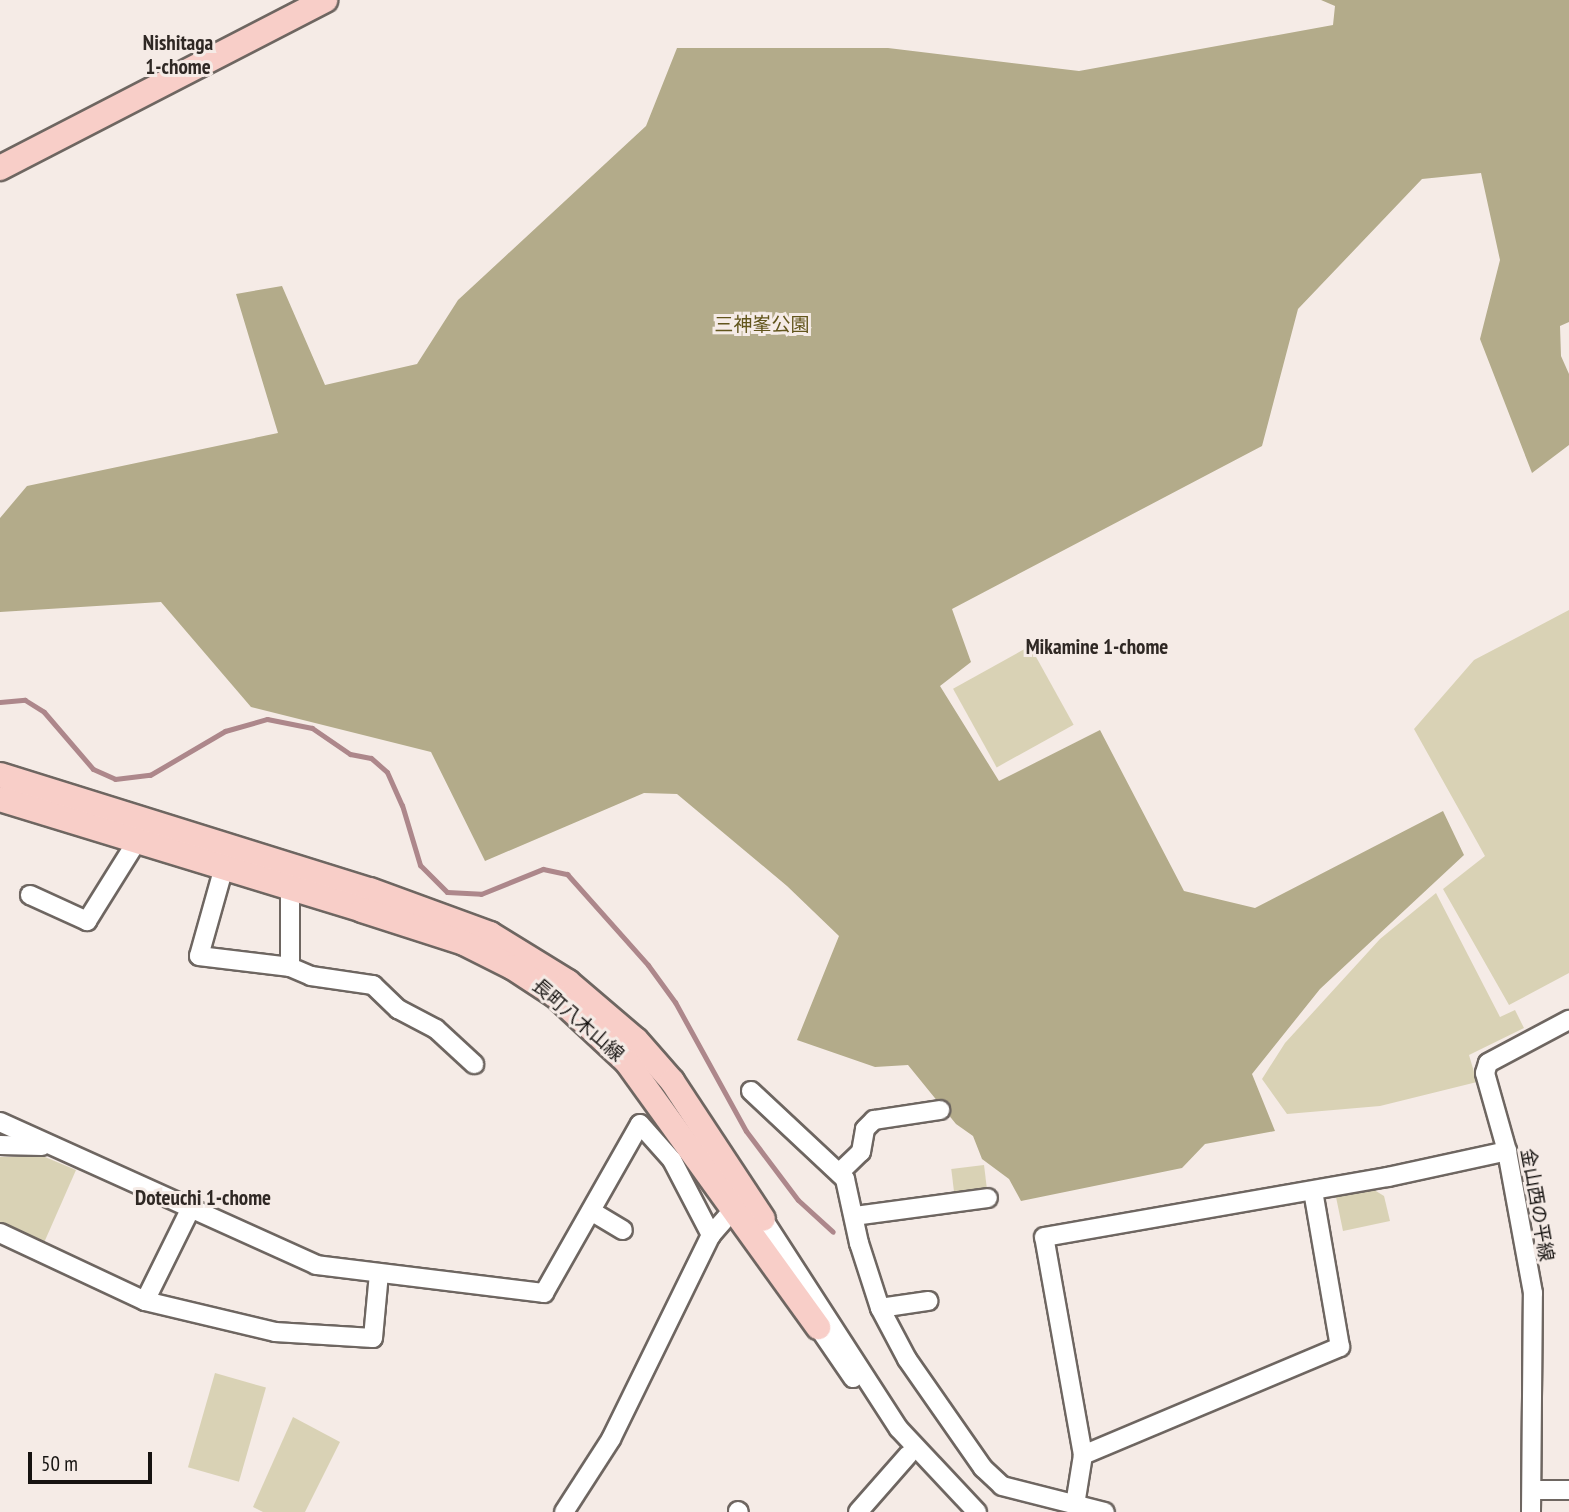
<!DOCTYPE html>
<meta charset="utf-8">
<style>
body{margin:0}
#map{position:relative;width:1569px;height:1512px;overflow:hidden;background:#f5ebe6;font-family:"PT Sans Narrow","Noto Sans JP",sans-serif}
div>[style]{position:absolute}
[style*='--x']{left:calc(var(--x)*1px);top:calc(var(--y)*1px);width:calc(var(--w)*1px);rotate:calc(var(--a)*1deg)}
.green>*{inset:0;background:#d9d2b5;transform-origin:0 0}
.forest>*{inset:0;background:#b3ab8a}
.stream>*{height:5px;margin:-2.5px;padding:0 2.5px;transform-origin:2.5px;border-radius:2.5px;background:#ad878b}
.roads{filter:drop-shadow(2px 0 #6e6661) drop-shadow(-2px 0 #6e6661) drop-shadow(0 2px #6e6661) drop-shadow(0 -2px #6e6661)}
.street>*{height:18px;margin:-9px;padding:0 9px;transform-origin:9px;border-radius:9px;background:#fff}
.secondary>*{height:24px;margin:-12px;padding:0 12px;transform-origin:12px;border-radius:12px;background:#f8cec8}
span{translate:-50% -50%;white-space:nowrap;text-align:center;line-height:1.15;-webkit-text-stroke:6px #f5ebe6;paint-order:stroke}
.park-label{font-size:19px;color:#62551c}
.street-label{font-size:19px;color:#161311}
.neighbourhood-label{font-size:21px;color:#2f2824;font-weight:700}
.scale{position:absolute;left:28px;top:1452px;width:124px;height:32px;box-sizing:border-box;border:4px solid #161311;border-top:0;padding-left:9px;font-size:21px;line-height:24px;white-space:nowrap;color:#161311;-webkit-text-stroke:5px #f5ebe6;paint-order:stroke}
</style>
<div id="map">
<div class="green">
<div style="clip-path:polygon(1569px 610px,1569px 973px,1509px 1005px,1443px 889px,1485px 856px,1414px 729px,1474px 660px)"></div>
<div style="left:1030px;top:646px;width:90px;height:88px;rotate:61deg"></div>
<div style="clip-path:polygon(1436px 893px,1500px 1017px,1515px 1010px,1524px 1028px,1469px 1055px,1477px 1082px,1380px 1106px,1287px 1114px,1262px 1079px,1285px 1043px,1380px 939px)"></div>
<div style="clip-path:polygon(0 1157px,45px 1157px,76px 1170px,43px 1245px,0 1225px)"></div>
<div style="left:984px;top:1165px;width:25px;height:33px;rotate:83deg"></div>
<div style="clip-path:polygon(1371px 1188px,1384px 1196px,1390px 1221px,1343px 1231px,1336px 1197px)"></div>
<div style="left:215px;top:1373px;width:53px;height:98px;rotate:16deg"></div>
<div style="clip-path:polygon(293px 1417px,340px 1442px,305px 1512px,263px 1512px,253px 1507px)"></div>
</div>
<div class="forest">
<div style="clip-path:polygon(1321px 0,1569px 0,1569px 322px,1560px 326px,1561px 356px,1569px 374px,1569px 445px,1532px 473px,1480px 339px,1500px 260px,1481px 173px,1422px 179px,1298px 309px,1262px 446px,952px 609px,971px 662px,940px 686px,999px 781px,1100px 730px,1184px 891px,1255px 908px,1443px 811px,1464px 855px,1320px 989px,1252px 1074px,1275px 1131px,1205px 1144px,1182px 1168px,1021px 1201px,1009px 1179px,982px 1159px,973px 1136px,956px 1124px,908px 1065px,875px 1067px,797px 1040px,839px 936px,787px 886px,677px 794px,644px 793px,485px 861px,431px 752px,251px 707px,161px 602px,0 612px,0 518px,27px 486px,278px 433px,236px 294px,282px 286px,325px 385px,417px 364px,458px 300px,646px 126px,677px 48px,888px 48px,1079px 71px,1333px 25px,1335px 6px)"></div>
</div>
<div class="stream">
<div style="--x:0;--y:702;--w:25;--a:-5"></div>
<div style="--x:25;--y:700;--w:22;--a:32"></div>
<div style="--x:44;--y:712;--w:75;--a:49.3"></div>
<div style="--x:93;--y:769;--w:24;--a:24"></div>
<div style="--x:115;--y:779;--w:35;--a:-7"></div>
<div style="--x:150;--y:775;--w:87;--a:-30.4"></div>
<div style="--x:225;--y:731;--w:44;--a:-15.9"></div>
<div style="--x:267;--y:719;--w:46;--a:11.3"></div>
<div style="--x:312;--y:728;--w:46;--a:34.4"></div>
<div style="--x:350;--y:754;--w:21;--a:11"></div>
<div style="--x:371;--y:758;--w:21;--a:41"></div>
<div style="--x:387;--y:772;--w:36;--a:66"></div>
<div style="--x:402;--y:805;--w:63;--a:73.3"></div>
<div style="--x:420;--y:865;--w:38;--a:45"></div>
<div style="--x:447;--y:892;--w:34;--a:3"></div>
<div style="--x:481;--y:894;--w:67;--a:-22"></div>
<div style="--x:543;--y:869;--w:25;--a:12"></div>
<div style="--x:567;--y:874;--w:122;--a:48.3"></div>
<div style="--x:648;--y:965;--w:46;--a:53.9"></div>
<div style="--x:675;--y:1002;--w:147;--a:61.2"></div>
<div style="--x:746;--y:1131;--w:86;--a:53"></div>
<div style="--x:798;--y:1200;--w:47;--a:42.4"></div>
</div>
<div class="roads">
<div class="street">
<div style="--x:224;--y:867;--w:92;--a:105.7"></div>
<div style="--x:199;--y:956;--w:92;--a:6.9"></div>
<div style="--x:290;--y:888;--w:79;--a:90"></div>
<div style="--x:290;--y:967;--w:23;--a:23"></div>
<div style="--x:311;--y:976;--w:63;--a:8.3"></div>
<div style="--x:373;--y:985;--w:35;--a:44"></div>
<div style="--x:398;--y:1009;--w:43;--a:27.8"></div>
<div style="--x:436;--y:1029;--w:52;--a:42.6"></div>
<div style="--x:30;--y:895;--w:63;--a:24.5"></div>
<div style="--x:87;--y:921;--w:94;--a:-58"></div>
<div style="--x:751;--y:1091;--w:129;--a:43.1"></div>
<div style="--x:845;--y:1179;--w:66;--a:77.7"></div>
<div style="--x:859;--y:1243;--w:68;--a:72.1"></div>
<div style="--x:880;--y:1308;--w:58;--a:62.1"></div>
<div style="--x:907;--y:1359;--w:133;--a:55.1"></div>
<div style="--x:983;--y:1468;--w:26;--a:43"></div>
<div style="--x:1002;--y:1486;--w:106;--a:14.2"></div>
<div style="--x:0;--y:1122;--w:347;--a:24.3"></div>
<div style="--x:316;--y:1265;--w:230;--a:7"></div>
<div style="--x:544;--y:1293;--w:194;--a:-60.4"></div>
<div style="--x:640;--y:1124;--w:48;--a:48.4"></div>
<div style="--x:672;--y:1160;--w:85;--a:62.5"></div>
<div style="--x:0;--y:1145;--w:42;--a:1.4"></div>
<div style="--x:840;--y:1172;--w:29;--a:-44"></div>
<div style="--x:861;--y:1152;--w:23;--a:-80"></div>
<div style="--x:865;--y:1129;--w:13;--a:-45"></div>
<div style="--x:874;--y:1120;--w:67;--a:-8.6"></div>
<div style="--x:591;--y:1211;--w:37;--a:31"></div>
<div style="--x:855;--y:1216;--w:134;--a:-7.7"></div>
<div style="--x:763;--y:1219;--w:250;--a:57.1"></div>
<div style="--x:899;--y:1429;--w:114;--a:46.8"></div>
<div style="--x:0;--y:1233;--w:160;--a:25.1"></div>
<div style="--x:145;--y:1301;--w:134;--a:13.4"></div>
<div style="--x:275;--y:1332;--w:98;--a:3.5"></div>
<div style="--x:373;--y:1338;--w:65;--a:-84.7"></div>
<div style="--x:145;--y:1301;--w:102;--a:-63.7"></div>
<div style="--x:880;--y:1308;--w:49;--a:-8.3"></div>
<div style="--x:818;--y:1327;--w:62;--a:55.5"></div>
<div style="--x:1083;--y:1455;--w:221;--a:-100.1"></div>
<div style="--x:1044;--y:1237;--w:349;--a:-9.9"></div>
<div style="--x:1388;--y:1177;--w:122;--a:-12.3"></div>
<div style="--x:1533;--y:1490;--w:36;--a:0"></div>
<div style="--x:1075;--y:1505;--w:51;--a:-80.9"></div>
<div style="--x:1083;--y:1455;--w:279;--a:-22.8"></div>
<div style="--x:1340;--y:1347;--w:158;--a:-99.8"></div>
<div style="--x:738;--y:1511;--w:1;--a:45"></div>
<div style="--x:564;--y:1512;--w:87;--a:-57.2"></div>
<div style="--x:611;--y:1439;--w:227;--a:-63.9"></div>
<div style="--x:711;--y:1235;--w:43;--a:-48.8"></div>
<div style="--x:858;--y:1512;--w:76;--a:-48.7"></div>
<div style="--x:1531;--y:1512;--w:219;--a:-89.5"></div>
<div style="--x:1533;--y:1293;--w:144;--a:-100.4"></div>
<div style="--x:1507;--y:1151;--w:81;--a:-105.8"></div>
<div style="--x:1485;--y:1073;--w:10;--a:-73"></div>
<div style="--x:1488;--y:1063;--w:92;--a:-28"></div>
</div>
<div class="secondary">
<div style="--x:0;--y:168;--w:366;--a:-27.3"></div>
<div style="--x:0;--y:775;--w:387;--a:17.3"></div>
<div style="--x:370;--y:890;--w:128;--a:20.1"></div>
<div style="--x:490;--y:934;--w:92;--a:31.6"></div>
<div style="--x:568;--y:982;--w:89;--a:40.5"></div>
<div style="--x:636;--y:1040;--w:55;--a:48.7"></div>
<div style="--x:672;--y:1081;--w:165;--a:56.6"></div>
<div style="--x:0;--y:799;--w:379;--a:17"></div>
<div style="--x:362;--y:910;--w:107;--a:17.9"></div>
<div style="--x:464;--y:943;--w:54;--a:26.6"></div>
<div style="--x:512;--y:967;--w:51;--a:33.1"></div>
<div style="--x:555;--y:995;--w:98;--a:42.9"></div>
<div style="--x:627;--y:1062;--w:327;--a:54.2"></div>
</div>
</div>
<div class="park-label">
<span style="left:762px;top:325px">三神峯公園</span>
</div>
<div class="street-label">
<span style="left:578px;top:1020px;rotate:41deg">長町八木山線</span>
<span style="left:1537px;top:1205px;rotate:80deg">金山西の平線</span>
</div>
<div class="neighbourhood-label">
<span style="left:178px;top:55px">Nishitaga<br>1-chome</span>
<span style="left:1097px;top:647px">Mikamine 1-chome</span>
<span style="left:203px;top:1198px">Doteuchi 1-chome</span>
</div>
<div class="scale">50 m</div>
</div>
